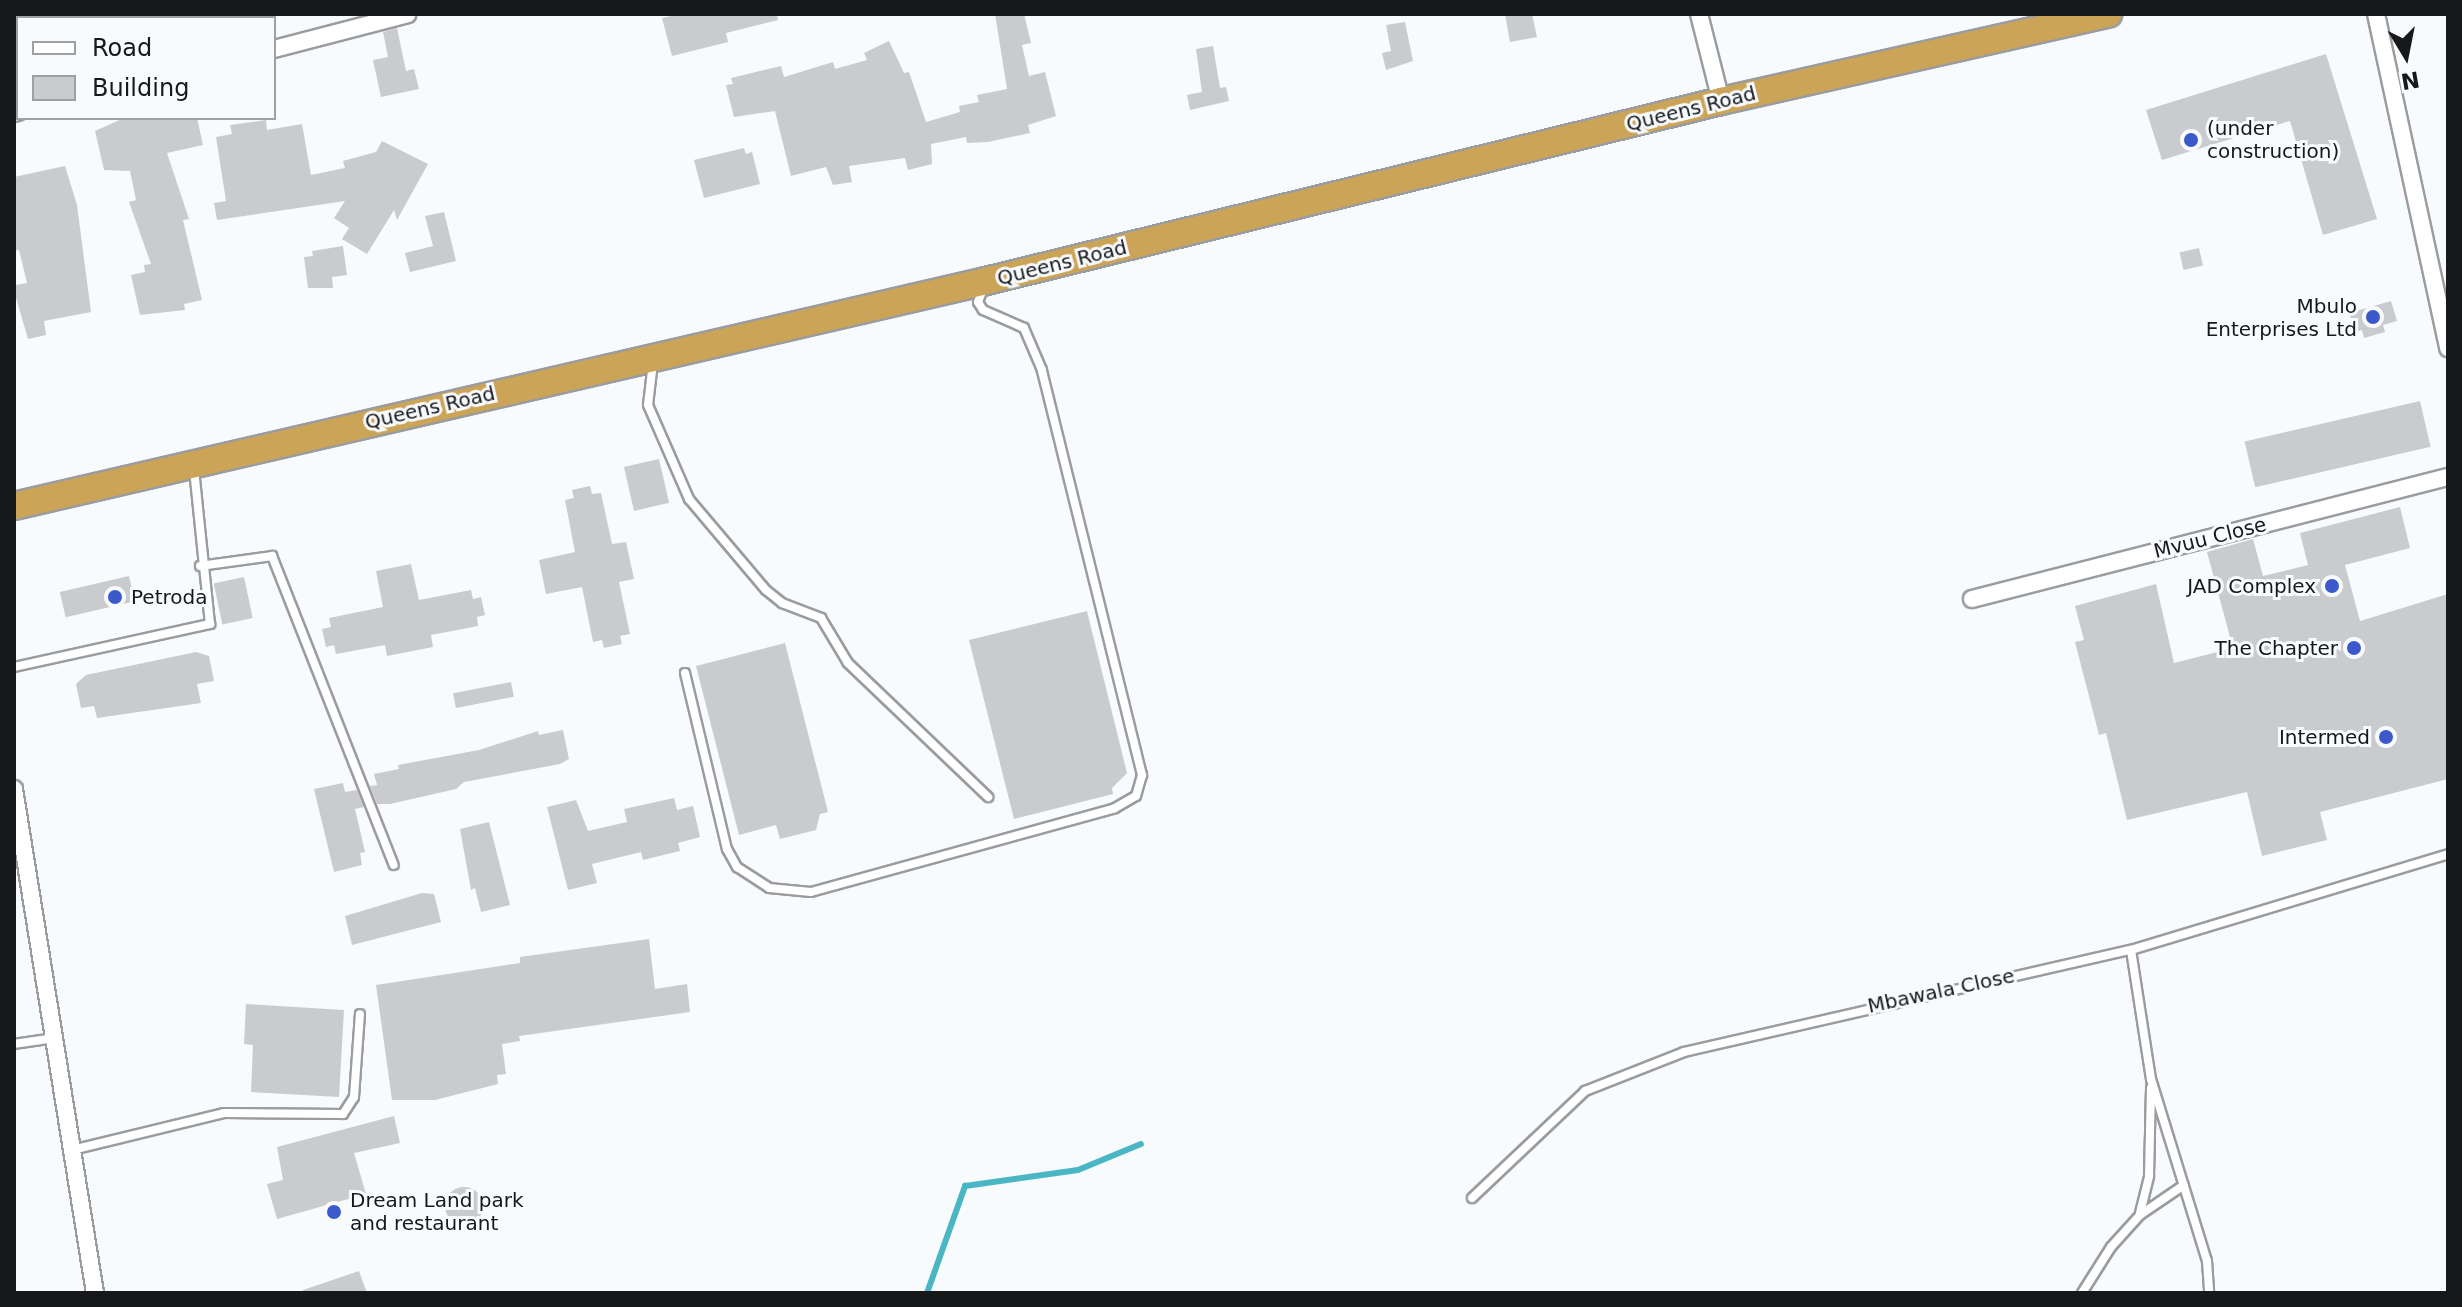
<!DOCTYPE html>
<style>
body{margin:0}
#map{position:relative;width:2462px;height:1307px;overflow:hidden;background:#f8fbfe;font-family:"DejaVu Sans",sans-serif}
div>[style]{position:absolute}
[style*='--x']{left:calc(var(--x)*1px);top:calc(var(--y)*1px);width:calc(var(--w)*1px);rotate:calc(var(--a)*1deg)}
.stream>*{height:6px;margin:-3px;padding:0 3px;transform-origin:3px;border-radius:3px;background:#4ab6c3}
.building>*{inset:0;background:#c9cbce;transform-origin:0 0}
.round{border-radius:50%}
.roads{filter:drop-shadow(2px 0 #9a9c9f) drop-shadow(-2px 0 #9a9c9f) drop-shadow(0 2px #9a9c9f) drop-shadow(0 -2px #9a9c9f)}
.service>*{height:8px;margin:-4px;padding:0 4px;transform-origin:4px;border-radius:4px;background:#fff}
.minor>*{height:16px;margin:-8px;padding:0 8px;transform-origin:8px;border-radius:8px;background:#fff}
.trunk>*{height:26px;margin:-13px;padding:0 13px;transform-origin:13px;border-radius:13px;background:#cca458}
.dots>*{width:22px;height:22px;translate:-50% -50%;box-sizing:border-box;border:4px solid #f8fbfe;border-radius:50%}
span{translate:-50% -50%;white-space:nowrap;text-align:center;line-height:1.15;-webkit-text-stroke:6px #f8fbfe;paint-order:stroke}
.street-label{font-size:20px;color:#171819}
.poi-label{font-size:20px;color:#171819}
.left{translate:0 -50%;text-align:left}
.right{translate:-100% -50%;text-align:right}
.frame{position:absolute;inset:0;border:16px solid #171819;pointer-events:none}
.legend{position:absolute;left:16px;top:16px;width:260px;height:104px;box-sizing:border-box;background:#f8fbfe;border:2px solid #9ea0a2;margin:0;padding:10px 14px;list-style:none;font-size:24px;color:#171819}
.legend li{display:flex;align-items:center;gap:16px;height:40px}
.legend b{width:40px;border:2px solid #9ea0a2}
.north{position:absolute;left:2366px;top:16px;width:80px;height:80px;-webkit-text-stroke:6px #f8fbfe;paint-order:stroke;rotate:170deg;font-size:22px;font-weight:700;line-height:32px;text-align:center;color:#171819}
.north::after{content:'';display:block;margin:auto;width:28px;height:36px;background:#171819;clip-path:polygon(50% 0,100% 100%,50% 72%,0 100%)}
</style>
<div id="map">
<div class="stream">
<div style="--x:927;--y:1293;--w:114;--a:-70.4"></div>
<div style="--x:965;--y:1186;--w:114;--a:-8.1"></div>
<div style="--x:1078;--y:1170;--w:68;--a:-22.4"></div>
</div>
<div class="building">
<div style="clip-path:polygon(680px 14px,777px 14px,778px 20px,726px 33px,728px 42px,672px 56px,662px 18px)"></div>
<div style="clip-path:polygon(995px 14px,1024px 14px,1031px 43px,1022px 45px,1029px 76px,1045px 72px,1056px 116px,1028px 125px,1030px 133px,988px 142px,967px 143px,966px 137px,931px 144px,932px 164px,908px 170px,905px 158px,849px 166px,852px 182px,833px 185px,826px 167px,791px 176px,775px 111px,734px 117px,726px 85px,733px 84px,731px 78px,781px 66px,784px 77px,833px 62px,835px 69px,867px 60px,864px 53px,889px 41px,904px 73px,909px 72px,926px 122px,960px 112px,959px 106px,979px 102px,977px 95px,1007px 89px)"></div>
<div style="clip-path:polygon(1505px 14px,1532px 14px,1537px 37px,1510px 42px)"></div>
<div style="clip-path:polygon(1405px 22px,1413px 61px,1386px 70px,1382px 53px,1391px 51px,1386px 25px)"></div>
<div style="clip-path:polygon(397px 28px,406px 71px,414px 69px,419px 89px,381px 97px,373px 60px,388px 57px,383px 32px)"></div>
<div style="clip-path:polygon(1213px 46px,1220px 88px,1226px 87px,1229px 101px,1190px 110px,1187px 95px,1202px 92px,1196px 49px)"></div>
<div style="clip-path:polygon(2326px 54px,2377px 219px,2323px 235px,2290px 121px,2162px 160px,2146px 110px)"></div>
<div style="clip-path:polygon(124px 118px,197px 118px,203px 145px,167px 153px,189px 219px,183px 220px,202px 300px,184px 304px,185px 310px,140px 315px,131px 275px,145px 272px,144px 265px,151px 264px,129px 202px,136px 200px,130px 171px,104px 170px,95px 131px)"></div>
<div style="clip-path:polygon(266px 120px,267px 130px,302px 124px,311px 175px,345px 168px,343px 161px,376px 152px,382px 141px,428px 164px,397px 220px,394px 210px,367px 254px,342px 239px,349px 228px,334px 218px,345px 201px,217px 220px,214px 203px,226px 201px,216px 137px,232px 134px,230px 125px)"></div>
<div style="clip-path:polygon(744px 148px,746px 154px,752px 152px,760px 184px,704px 198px,694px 160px)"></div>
<div style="clip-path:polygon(65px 166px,77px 205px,91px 312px,44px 321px,46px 335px,28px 339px,16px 298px,16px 285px,27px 283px,19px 250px,14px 251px,14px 177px)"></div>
<div style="clip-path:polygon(444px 212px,456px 261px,410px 272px,405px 253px,433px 246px,425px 216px)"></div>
<div style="clip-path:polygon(343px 246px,347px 275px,332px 277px,333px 288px,308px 288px,304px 257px,313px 256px,312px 251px)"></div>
<div style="left:2199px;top:248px;width:18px;height:20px;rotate:77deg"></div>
<div style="clip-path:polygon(2391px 301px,2397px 321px,2383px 325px,2385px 332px,2364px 338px,2362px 330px,2355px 332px,2349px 313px)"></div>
<div style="left:2420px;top:401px;width:47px;height:180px;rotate:77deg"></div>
<div style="left:659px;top:459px;width:45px;height:36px;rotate:77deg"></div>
<div style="clip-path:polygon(590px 486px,592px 494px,601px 493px,612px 544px,626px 542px,634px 579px,619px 582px,630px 634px,620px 636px,622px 644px,604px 648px,602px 640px,593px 642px,582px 587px,546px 594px,539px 560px,575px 552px,565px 500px,574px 498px,572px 490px)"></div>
<div style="clip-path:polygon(2400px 507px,2410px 548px,2345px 565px,2360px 621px,2448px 594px,2448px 779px,2320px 812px,2327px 840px,2262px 856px,2247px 792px,2127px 820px,2106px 733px,2099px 735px,2075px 642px,2084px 640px,2075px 606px,2156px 584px,2174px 663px,2233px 648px,2207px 552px,2253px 539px,2263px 576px,2308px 565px,2300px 533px)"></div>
<div style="clip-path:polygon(411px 564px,419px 600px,471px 590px,473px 599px,481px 597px,485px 615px,477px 617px,478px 626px,431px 635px,433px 647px,387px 656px,385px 645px,336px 654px,334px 645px,326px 647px,322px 629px,331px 627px,329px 618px,383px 607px,376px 571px)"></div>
<div style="left:129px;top:576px;width:26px;height:71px;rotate:77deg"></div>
<div style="left:244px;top:577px;width:42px;height:31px;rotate:78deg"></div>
<div style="clip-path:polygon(1087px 611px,1127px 773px,1112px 788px,1113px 794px,1014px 819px,969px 640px)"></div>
<div style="clip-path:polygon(785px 643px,828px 812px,820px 814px,816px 830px,780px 839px,776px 825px,739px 835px,696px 666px)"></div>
<div style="clip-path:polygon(196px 652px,209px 656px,214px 681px,197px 684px,201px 703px,97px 718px,94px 706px,81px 708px,76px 684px,86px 675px)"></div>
<div style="left:511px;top:682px;width:15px;height:59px;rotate:79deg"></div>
<div style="clip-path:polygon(563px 730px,569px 759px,560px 764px,464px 782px,456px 789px,390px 804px,377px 804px,370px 786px,377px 785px,374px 774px,399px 769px,398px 765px,479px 750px,538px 731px,539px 735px)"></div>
<div style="clip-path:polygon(343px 783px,345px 792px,357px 790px,364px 807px,355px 809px,365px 852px,360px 853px,362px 865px,334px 872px,314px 789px)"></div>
<div style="clip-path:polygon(674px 798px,677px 810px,693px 806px,700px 837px,678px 843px,680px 851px,643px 860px,641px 852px,592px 864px,597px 883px,568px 890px,547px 807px,576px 800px,588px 831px,627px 822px,624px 809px)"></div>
<div style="clip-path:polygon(489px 822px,510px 905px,481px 912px,475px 888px,471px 890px,460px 829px)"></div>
<div style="clip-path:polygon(422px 893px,434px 894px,441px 922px,352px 945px,345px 916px)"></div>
<div style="clip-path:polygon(649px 939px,655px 989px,687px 984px,690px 1012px,519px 1036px,520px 1041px,502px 1044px,506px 1074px,497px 1075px,498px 1084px,435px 1100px,392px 1100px,376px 985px,520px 963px,520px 957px)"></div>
<div style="clip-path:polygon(246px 1004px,344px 1010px,339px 1097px,251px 1092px,253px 1045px,244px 1044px)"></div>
<div style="clip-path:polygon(394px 1116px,400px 1143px,354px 1153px,366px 1194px,277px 1219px,267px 1184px,283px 1180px,277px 1147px)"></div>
<div class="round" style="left:445px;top:1187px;width:38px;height:38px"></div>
<div style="clip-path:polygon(359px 1271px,367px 1293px,303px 1293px,303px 1290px)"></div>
</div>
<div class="roads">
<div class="service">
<div style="--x:653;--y:362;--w:43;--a:96.6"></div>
<div style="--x:648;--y:405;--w:103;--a:66.4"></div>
<div style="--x:689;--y:499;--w:119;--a:49.8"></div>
<div style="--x:766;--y:590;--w:21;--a:39"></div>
<div style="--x:782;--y:603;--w:42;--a:21"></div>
<div style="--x:821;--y:618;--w:52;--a:59"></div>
<div style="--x:848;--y:663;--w:194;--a:43.7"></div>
<div style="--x:200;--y:566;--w:73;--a:-7.9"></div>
<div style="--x:272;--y:556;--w:332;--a:68.5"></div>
<div style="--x:14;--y:667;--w:201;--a:-12.4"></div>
<div style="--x:210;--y:624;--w:156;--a:-95.9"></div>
<div style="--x:685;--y:673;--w:181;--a:76.6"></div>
<div style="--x:727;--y:849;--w:21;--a:61"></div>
<div style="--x:737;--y:867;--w:38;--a:33"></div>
<div style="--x:769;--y:888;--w:42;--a:5.4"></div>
<div style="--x:811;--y:892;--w:315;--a:-15.4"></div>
<div style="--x:1115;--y:808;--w:24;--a:-30"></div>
<div style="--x:1136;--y:796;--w:22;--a:-74"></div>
<div style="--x:1142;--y:775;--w:417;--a:-103.9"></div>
<div style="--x:1042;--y:370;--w:46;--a:-113.2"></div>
<div style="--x:1024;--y:328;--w:45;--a:-156.3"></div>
<div style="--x:983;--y:310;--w:9;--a:-122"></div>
<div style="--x:978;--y:302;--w:17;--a:-69"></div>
<div style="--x:2131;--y:950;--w:131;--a:81.2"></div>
<div style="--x:2151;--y:1079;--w:190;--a:72.9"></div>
<div style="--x:2207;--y:1261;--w:32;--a:86"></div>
<div style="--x:14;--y:1044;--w:41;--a:-8.3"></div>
<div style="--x:72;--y:1150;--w:156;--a:-13.7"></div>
<div style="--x:224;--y:1113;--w:119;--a:0.5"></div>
<div style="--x:343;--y:1114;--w:20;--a:-57"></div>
<div style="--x:354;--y:1097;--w:83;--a:-85.9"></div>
<div style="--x:1472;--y:1198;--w:156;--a:-43.4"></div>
<div style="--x:1585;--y:1091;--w:106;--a:-21.5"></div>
<div style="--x:1684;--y:1052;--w:458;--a:-12.9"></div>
<div style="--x:2131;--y:950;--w:331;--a:-16.8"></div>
<div style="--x:2140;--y:1213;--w:38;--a:-76"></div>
<div style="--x:2149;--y:1176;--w:88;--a:-88.7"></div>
<div style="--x:2082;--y:1293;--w:54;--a:-57.8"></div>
<div style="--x:2111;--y:1247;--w:43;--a:-47.8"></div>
<div style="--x:2140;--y:1215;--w:53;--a:-34.3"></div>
</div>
<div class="minor">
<div style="--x:182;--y:14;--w:4;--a:76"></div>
<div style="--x:1699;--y:14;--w:90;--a:75.8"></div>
<div style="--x:2376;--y:14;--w:342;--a:77.8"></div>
<div style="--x:274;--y:49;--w:138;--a:-14.6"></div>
<div style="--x:14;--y:113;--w:4;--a:-14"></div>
<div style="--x:1972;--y:599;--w:491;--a:-14.4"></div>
<div style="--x:14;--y:789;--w:510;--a:80.87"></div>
</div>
<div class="trunk">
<div style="--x:14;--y:506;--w:998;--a:-13.03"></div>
<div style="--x:986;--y:281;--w:757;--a:-13.76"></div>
<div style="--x:1721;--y:101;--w:397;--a:-12.7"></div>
</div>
</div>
<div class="dots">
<div style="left:2191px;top:140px;background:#3c59cb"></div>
<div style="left:2373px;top:317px;background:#3c59cb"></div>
<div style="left:2332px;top:586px;background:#3c59cb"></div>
<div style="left:115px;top:597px;background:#3c59cb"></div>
<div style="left:2354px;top:648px;background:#3c59cb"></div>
<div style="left:2386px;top:737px;background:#3c59cb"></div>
<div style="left:334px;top:1212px;background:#3c59cb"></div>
</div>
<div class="street-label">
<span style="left:1691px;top:109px;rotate:-14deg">Queens Road</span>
<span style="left:1062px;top:263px;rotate:-14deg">Queens Road</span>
<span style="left:430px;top:408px;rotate:-13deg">Queens Road</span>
<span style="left:2210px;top:538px;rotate:-14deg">Mvuu Close</span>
<span style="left:1941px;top:991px;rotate:-12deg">Mbawala Close</span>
</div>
<div class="poi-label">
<span class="left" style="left:2207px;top:140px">(under<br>construction)</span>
<span class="right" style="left:2357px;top:318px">Mbulo<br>Enterprises Ltd</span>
<span class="right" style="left:2316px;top:586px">JAD Complex</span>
<span class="left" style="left:131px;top:597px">Petroda</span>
<span class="right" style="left:2338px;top:648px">The Chapter</span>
<span class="right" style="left:2370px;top:737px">Intermed</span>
<span class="left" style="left:350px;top:1212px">Dream Land park<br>and restaurant</span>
</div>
<div class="frame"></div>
<ul class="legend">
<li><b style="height:10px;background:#fff"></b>Road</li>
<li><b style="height:22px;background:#c9cbce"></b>Building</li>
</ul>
<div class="north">N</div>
</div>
